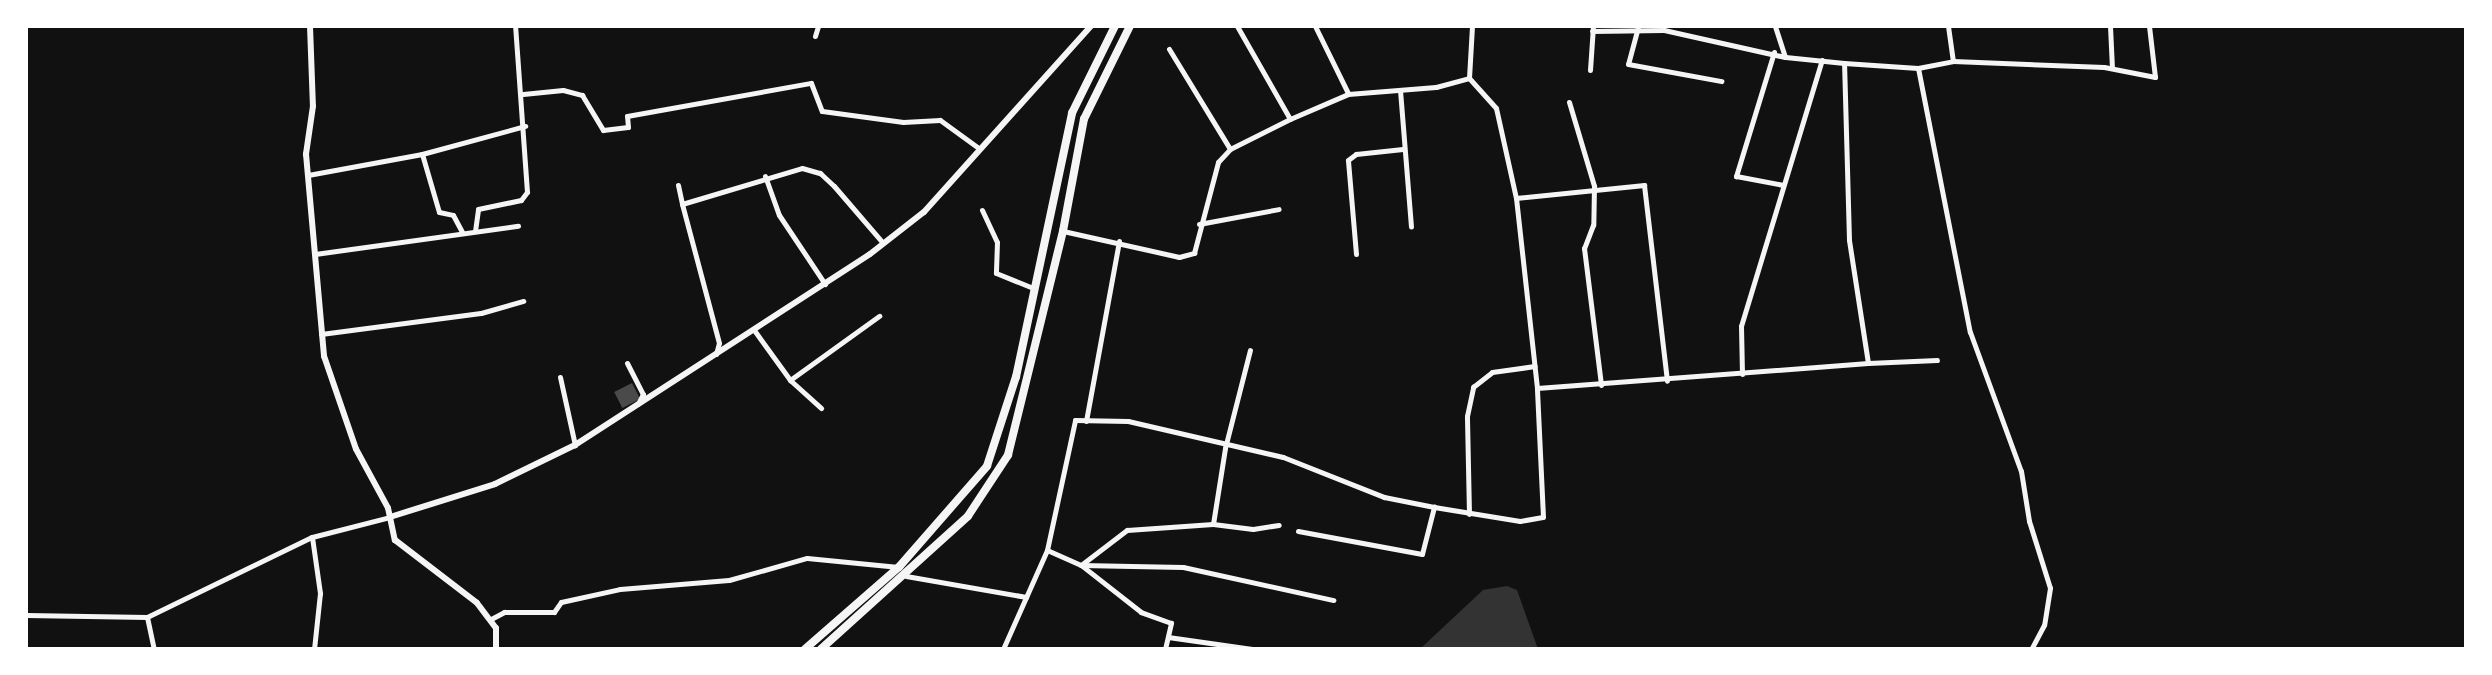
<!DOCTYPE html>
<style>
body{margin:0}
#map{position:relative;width:2492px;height:675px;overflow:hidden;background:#111;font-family:Mulish,sans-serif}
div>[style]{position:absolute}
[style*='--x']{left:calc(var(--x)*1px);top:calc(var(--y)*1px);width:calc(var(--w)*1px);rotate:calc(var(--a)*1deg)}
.water>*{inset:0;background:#333}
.building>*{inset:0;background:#4a4a4a;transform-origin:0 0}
.minor>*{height:5px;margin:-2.5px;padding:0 2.5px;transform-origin:2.5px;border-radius:2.5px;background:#f5f5f5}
.tertiary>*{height:6px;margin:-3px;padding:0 3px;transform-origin:3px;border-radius:3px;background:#f5f5f5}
.trunk>*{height:8px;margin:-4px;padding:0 4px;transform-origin:4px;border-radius:4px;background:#f5f5f5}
span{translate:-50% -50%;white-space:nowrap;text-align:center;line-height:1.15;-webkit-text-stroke:8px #fff;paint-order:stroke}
.frame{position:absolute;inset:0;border:28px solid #fff;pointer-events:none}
</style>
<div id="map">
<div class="water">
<div style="clip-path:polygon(1507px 586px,1517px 590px,1538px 649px,1420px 649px,1483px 590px)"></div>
</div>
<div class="building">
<div style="left:632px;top:383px;width:18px;height:20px;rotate:63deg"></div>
</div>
<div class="minor">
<div style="--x:1315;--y:26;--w:75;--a:63.8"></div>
<div style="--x:1948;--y:26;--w:35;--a:82"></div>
<div style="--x:2110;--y:26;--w:42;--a:87.3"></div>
<div style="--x:1638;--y:27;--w:38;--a:105"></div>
<div style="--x:1628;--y:64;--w:95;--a:10.4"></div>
<div style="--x:1592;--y:31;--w:72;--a:-0.8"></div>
<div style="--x:1664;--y:30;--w:124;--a:12.6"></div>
<div style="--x:1785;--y:57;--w:33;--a:-108"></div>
<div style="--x:815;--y:36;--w:10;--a:-73"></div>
<div style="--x:1169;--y:49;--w:117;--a:58.6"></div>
<div style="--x:1774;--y:52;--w:130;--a:107"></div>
<div style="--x:1736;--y:176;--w:48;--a:10.8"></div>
<div style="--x:1844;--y:63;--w:74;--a:3.9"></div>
<div style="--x:1918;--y:68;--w:36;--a:-11"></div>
<div style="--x:1953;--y:61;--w:151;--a:2.3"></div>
<div style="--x:2104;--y:67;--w:52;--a:11.1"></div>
<div style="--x:2155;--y:77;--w:51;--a:-96.7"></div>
<div style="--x:1918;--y:68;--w:269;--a:78.9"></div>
<div style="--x:1970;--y:332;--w:148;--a:69.9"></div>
<div style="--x:2021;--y:471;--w:51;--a:80.9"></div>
<div style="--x:2029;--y:521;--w:70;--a:72.6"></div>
<div style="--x:2050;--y:588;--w:37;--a:99"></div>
<div style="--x:2044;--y:625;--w:27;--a:118"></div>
<div style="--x:1590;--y:70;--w:44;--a:-86.1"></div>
<div style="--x:1469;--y:78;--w:40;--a:48"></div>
<div style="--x:1496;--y:108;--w:92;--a:77.5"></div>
<div style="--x:1516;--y:198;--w:129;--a:-5.8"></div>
<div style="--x:1644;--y:185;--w:197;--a:83.3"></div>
<div style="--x:1400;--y:90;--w:137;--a:85.4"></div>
<div style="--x:523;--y:94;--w:40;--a:-5.7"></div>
<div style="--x:563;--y:90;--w:20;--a:15"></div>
<div style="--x:582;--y:95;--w:41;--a:59"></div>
<div style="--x:603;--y:130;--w:25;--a:-7"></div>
<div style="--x:628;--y:127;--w:11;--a:-95"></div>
<div style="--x:627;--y:116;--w:187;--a:-10.2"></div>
<div style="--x:811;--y:83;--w:30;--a:69"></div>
<div style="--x:822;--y:111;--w:82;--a:7.7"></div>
<div style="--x:903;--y:122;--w:37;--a:-3"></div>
<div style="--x:940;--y:120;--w:46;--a:36.1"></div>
<div style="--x:1569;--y:102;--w:88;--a:73.4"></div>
<div style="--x:1594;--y:186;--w:39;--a:91"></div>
<div style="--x:1593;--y:225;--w:25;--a:111"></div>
<div style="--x:1584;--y:248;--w:138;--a:82.9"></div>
<div style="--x:1290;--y:119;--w:63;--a:-23.3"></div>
<div style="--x:1348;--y:94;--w:88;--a:-4.5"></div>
<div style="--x:1436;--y:87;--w:34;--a:-15"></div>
<div style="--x:1469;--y:78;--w:52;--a:-86.7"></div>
<div style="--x:422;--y:154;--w:60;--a:73.7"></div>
<div style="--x:439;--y:212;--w:14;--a:12"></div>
<div style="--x:453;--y:215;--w:19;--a:62"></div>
<div style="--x:308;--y:175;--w:116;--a:-10.4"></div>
<div style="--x:422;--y:154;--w:107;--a:-15.2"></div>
<div style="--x:765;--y:176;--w:41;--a:70.3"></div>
<div style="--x:779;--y:215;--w:83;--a:56.3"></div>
<div style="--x:678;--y:185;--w:19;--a:78"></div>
<div style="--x:982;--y:210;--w:35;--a:65"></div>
<div style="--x:997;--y:242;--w:31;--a:92"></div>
<div style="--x:996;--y:273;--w:40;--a:22"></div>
<div style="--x:1199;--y:224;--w:81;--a:-10.6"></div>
<div style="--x:475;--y:231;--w:22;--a:-82"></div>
<div style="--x:478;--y:209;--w:44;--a:-11.8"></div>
<div style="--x:521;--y:200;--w:10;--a:-53"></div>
<div style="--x:527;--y:192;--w:166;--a:-94.1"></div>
<div style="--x:1063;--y:231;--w:119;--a:12.6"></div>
<div style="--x:1179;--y:257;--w:16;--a:-15"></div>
<div style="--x:1194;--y:253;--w:94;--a:-75.2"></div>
<div style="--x:1218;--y:162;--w:18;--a:-47"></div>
<div style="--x:1230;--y:149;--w:67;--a:-26.6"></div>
<div style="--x:1290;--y:119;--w:107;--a:-119.7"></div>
<div style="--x:315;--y:254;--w:205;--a:-7.9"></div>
<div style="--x:1356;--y:254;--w:94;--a:-94.9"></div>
<div style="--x:1348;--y:160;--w:10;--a:-37"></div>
<div style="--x:1356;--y:154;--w:47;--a:-6.1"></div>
<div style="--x:754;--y:330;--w:62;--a:54.2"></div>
<div style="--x:790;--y:380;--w:42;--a:42.1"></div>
<div style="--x:321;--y:334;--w:161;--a:-7.5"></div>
<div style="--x:481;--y:313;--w:44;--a:-15.9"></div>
<div style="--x:716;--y:354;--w:11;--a:-75"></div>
<div style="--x:719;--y:343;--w:144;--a:-104.9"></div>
<div style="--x:682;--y:204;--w:125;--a:-16.7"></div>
<div style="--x:802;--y:168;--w:19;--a:16"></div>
<div style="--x:820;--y:173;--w:19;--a:43"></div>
<div style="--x:834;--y:186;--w:75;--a:49.3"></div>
<div style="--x:627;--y:363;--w:35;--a:63"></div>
<div style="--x:643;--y:394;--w:11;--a:117"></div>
<div style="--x:1868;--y:363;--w:69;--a:-2.5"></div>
<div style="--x:1742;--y:374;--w:48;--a:-91.2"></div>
<div style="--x:1741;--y:326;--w:278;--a:-73.1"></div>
<div style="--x:560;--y:377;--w:70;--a:77.6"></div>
<div style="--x:790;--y:380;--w:110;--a:-35.7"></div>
<div style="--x:1537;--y:388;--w:332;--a:-4.3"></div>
<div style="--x:1868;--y:363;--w:124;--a:-98.8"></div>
<div style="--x:1849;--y:240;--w:177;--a:-91.6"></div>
<div style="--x:1844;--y:63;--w:59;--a:-174.2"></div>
<div style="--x:1086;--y:421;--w:183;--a:-79.6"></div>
<div style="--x:1469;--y:514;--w:98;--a:-91.2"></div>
<div style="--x:1467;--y:416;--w:30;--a:-78"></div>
<div style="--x:1473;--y:387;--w:24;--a:-38"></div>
<div style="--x:1492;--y:372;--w:43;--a:-7.9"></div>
<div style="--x:1213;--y:524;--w:40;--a:7.1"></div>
<div style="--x:1253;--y:529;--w:26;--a:-9"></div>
<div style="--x:1298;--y:531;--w:126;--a:10.5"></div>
<div style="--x:1422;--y:554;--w:49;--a:-75.7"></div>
<div style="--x:312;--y:537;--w:57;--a:81.9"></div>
<div style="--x:320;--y:593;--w:56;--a:96.1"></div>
<div style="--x:1047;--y:550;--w:37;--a:24"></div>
<div style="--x:1081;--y:565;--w:102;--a:1.1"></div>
<div style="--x:1183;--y:567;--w:154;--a:12.4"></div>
<div style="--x:906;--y:576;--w:122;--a:9.9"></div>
<div style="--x:26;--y:615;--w:121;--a:0.9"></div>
<div style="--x:147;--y:617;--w:183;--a:-25.9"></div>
<div style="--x:312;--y:537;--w:81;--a:-14.4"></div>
<div style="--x:147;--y:617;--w:33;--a:78"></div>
<div style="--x:491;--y:619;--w:15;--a:-28"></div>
<div style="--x:504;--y:612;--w:50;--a:0"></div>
<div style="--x:554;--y:612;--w:12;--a:-55"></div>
<div style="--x:561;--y:602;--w:60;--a:-12.4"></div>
<div style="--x:620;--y:589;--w:109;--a:-4.7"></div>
<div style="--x:729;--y:580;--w:81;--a:-15.8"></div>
<div style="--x:807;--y:558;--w:92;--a:5.6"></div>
<div style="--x:1168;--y:637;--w:85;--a:8.1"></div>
<div style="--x:1003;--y:649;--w:108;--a:-66"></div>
<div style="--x:1047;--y:550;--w:133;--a:-77.8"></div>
<div style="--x:1075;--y:420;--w:53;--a:1.1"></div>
<div style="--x:1128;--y:421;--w:159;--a:13.1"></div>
<div style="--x:1283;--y:457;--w:109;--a:21.6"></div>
<div style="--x:1384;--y:497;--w:51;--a:11.3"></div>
<div style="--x:1434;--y:507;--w:87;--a:9.2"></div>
<div style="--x:1520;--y:521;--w:23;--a:-10"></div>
<div style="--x:1543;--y:517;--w:129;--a:-92.7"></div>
<div style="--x:1537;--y:388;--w:191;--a:-96.3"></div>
<div style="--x:1165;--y:649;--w:27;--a:-77"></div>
<div style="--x:1171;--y:623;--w:32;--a:-160"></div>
<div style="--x:1141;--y:612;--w:76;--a:-141.9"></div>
<div style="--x:1081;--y:565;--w:58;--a:-37.3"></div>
<div style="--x:1127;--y:530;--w:86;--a:-4"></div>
<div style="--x:1213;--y:524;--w:77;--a:-81"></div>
<div style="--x:1225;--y:448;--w:101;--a:-75.7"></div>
</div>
<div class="tertiary">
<div style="--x:310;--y:26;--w:80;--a:87.9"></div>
<div style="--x:313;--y:106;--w:49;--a:98.3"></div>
<div style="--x:306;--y:154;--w:203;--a:84.9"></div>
<div style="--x:324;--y:356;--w:98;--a:71"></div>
<div style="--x:356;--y:449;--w:67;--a:61.5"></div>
<div style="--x:388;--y:508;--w:33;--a:78"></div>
<div style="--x:395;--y:540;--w:103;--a:37.5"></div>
<div style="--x:477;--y:603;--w:31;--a:53"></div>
<div style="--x:496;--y:628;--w:21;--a:90"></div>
<div style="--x:390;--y:517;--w:110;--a:-17.4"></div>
<div style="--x:495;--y:484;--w:89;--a:-26"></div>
<div style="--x:575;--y:445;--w:351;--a:-32.9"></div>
<div style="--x:870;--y:254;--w:68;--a:-37.9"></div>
<div style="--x:924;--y:212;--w:250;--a:-48.1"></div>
</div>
<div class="trunk">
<div style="--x:805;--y:649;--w:125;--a:-41.1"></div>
<div style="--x:899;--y:567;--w:134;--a:-48.9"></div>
<div style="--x:987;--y:466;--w:94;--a:-72"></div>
<div style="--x:1016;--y:377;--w:270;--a:-78"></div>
<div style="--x:1072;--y:113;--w:97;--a:-63.7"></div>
<div style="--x:821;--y:649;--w:198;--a:-42.1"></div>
<div style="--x:968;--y:516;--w:73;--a:-56.7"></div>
<div style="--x:1008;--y:455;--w:231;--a:-76.2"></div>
<div style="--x:1063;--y:231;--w:114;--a:-79.4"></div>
<div style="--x:1084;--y:119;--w:104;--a:-63.7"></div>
</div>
<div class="frame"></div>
</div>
